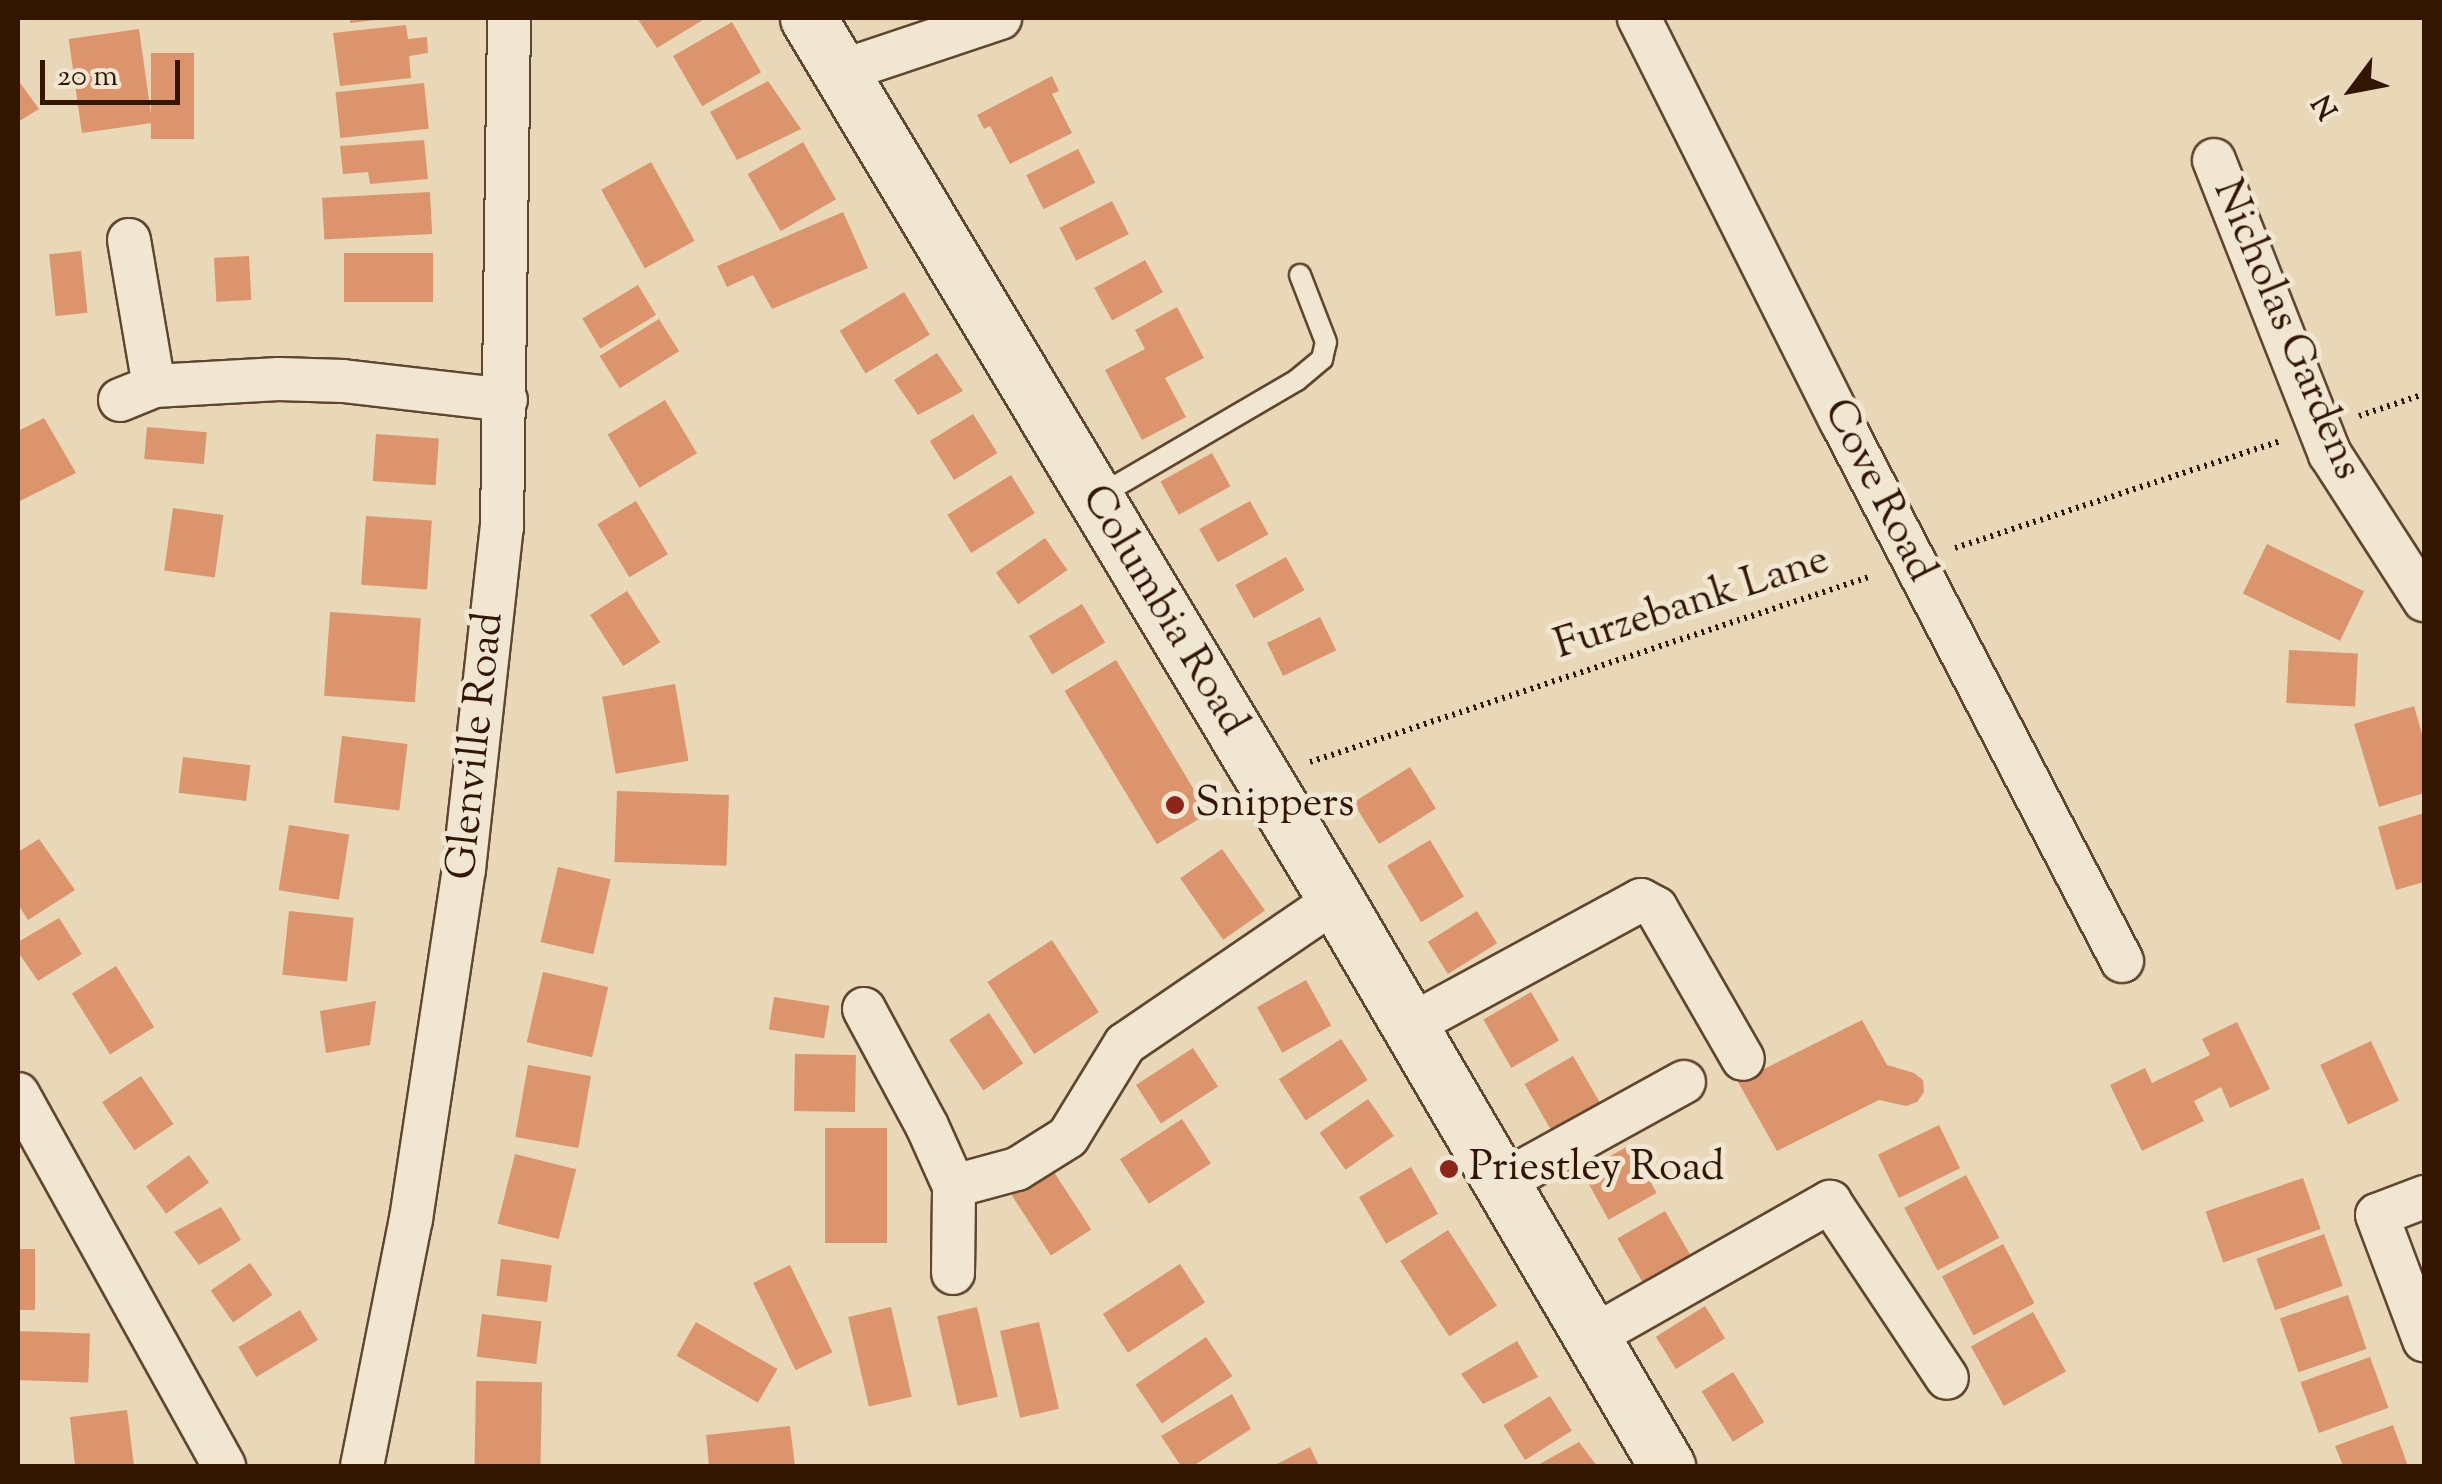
<!DOCTYPE html>
<style>
body{margin:0}
#map{position:relative;width:2442px;height:1484px;overflow:hidden;background:#e8d8b8;font-family:"Sorts Mill Goudy",serif}
div>[style]{position:absolute}
[style*='--x']{left:calc(var(--x)*1px);top:calc(var(--y)*1px);width:calc(var(--w)*1px);rotate:calc(var(--a)*1deg)}
.building>*{inset:0;background:#db946c;transform-origin:0 0}
.path>*{height:6px;margin-top:-3px;transform-origin:0;background:repeating-linear-gradient(90deg,#321600 0 2.5px,transparent 0 7.5px)}
.roads{filter:drop-shadow(2px 0 #60462e) drop-shadow(-2px 0 #60462e) drop-shadow(0 2px #60462e) drop-shadow(0 -2px #60462e)}
.lane>*{height:20px;margin:-10px;padding:0 10px;transform-origin:10px;border-radius:10px;background:#f0e6d1}
.street>*{height:42px;margin:-21px;padding:0 21px;transform-origin:21px;border-radius:21px;background:#f0e6d1}
.secondary>*{height:55px;margin:-27.5px;padding:0 27.5px;transform-origin:27.5px;border-radius:27.5px;background:#f0e6d1}
.dots>*{width:28px;height:28px;translate:-50% -50%;box-sizing:border-box;border:5px solid #f0e6d1;border-radius:50%}
span{translate:-50% -50%;white-space:nowrap;text-align:center;line-height:1.15;-webkit-text-stroke:10px #f0e6d1;paint-order:stroke}
.street-label{font-size:42px;color:#321600}
.poi-label{font-size:42px;color:#321600}
.left{translate:0 -50%;text-align:left}
.frame{position:absolute;inset:0;border:20px solid #321600;pointer-events:none}
.north{position:absolute;left:2302px;top:40px;width:100px;height:100px;-webkit-text-stroke:8px #f0e6d1;paint-order:stroke;rotate:238deg;font-size:28px;font-weight:700;line-height:40px;text-align:center;color:#321600}
.north::after{content:'';display:block;margin:auto;width:35px;height:45px;background:#321600;clip-path:polygon(50% 0,100% 100%,50% 72%,0 100%)}
.scale{position:absolute;left:40px;top:60px;width:140px;height:45px;box-sizing:border-box;border:5px solid #321600;border-top:0;padding-left:12px;font-size:30px;line-height:35px;white-space:nowrap;color:#321600;-webkit-text-stroke:8px #f0e6d1;paint-order:stroke}
</style>
<div id="map">
<div class="building">
<div style="clip-path:polygon(350px 18px,376px 18px,376px 20px,350px 23px)"></div>
<div style="clip-path:polygon(637px 18px,706px 18px,657px 48px)"></div>
<div style="left:732px;top:22px;width:58px;height:68px;rotate:60deg"></div>
<div style="clip-path:polygon(406px 25px,408px 39px,427px 37px,428px 53px,409px 56px,411px 78px,340px 86px,333px 33px)"></div>
<div style="left:139px;top:29px;width:95px;height:71px;rotate:82deg"></div>
<div style="left:151px;top:53px;width:43px;height:86px"></div>
<div style="clip-path:polygon(1052px 76px,1059px 91px,1052px 94px,1072px 133px,1010px 164px,990px 126px,984px 129px,977px 115px)"></div>
<div style="clip-path:polygon(18px 80px,39px 109px,18px 122px)"></div>
<div style="clip-path:polygon(768px 81px,801px 129px,737px 160px,710px 112px)"></div>
<div style="left:424px;top:83px;width:46px;height:89px;rotate:84deg"></div>
<div style="clip-path:polygon(424px 140px,428px 179px,370px 184px,368px 172px,343px 174px,340px 146px)"></div>
<div style="left:803px;top:142px;width:66px;height:64px;rotate:60deg"></div>
<div style="left:1078px;top:149px;width:38px;height:58px;rotate:63deg"></div>
<div style="left:651px;top:162px;width:90px;height:57px;rotate:61deg"></div>
<div style="left:430px;top:192px;width:42px;height:108px;rotate:87deg"></div>
<div style="left:1112px;top:201px;width:37px;height:59px;rotate:63deg"></div>
<div style="clip-path:polygon(843px 212px,868px 268px,772px 309px,753px 275px,727px 287px,717px 266px)"></div>
<div style="left:81px;top:251px;width:62px;height:32px;rotate:84deg"></div>
<div style="left:344px;top:253px;width:89px;height:49px"></div>
<div style="left:249px;top:256px;width:44px;height:35px;rotate:87deg"></div>
<div style="left:1145px;top:260px;width:37px;height:58px;rotate:61deg"></div>
<div style="left:638px;top:285px;width:35px;height:65px;rotate:59deg"></div>
<div style="left:904px;top:292px;width:50px;height:75px;rotate:59deg"></div>
<div style="clip-path:polygon(1177px 307px,1204px 358px,1165px 378px,1186px 417px,1142px 440px,1105px 370px,1145px 349px,1135px 330px)"></div>
<div style="left:659px;top:319px;width:38px;height:70px;rotate:58deg"></div>
<div style="clip-path:polygon(937px 353px,963px 391px,918px 415px,894px 380px)"></div>
<div style="left:665px;top:400px;width:62px;height:67px;rotate:59deg"></div>
<div style="left:973px;top:414px;width:46px;height:51px;rotate:58deg"></div>
<div style="clip-path:polygon(44px 418px,76px 473px,18px 502px,18px 431px)"></div>
<div style="left:147px;top:427px;width:60px;height:32px;rotate:5deg"></div>
<div style="left:376px;top:434px;width:63px;height:47px;rotate:4deg"></div>
<div style="left:1212px;top:453px;width:38px;height:59px;rotate:61deg"></div>
<div style="left:1011px;top:475px;width:45px;height:75px;rotate:58deg"></div>
<div style="left:636px;top:501px;width:62px;height:45px;rotate:59deg"></div>
<div style="left:1250px;top:501px;width:38px;height:58px;rotate:61deg"></div>
<div style="left:173px;top:508px;width:51px;height:63px;rotate:8deg"></div>
<div style="left:366px;top:516px;width:66px;height:69px;rotate:4deg"></div>
<div style="left:1045px;top:538px;width:39px;height:60px;rotate:55deg"></div>
<div style="left:2267px;top:544px;width:108px;height:55px;rotate:26deg"></div>
<div style="left:1286px;top:557px;width:38px;height:58px;rotate:61deg"></div>
<div style="left:627px;top:591px;width:61px;height:44px;rotate:57deg"></div>
<div style="left:1082px;top:604px;width:45px;height:62px;rotate:59deg"></div>
<div style="left:330px;top:612px;width:91px;height:84px;rotate:4deg"></div>
<div style="left:1320px;top:617px;width:37px;height:59px;rotate:64deg"></div>
<div style="left:2289px;top:650px;width:69px;height:53px;rotate:3deg"></div>
<div style="left:1116px;top:660px;width:179px;height:60px;rotate:59deg"></div>
<div style="left:675px;top:684px;width:78px;height:74px;rotate:80deg"></div>
<div style="clip-path:polygon(2414px 706px,2424px 741px,2424px 793px,2379px 807px,2354px 724px)"></div>
<div style="left:342px;top:736px;width:66px;height:67px;rotate:7deg"></div>
<div style="left:183px;top:757px;width:68px;height:36px;rotate:7deg"></div>
<div style="left:1410px;top:767px;width:49px;height:67px;rotate:58deg"></div>
<div style="left:617px;top:791px;width:112px;height:71px;rotate:2deg"></div>
<div style="clip-path:polygon(2424px 813px,2424px 882px,2396px 890px,2378px 827px)"></div>
<div style="left:289px;top:825px;width:61px;height:66px;rotate:9deg"></div>
<div style="clip-path:polygon(39px 839px,75px 890px,28px 920px,18px 904px,18px 852px)"></div>
<div style="left:1430px;top:840px;width:66px;height:50px;rotate:59deg"></div>
<div style="left:1222px;top:849px;width:75px;height:51px;rotate:55deg"></div>
<div style="left:558px;top:867px;width:54px;height:77px;rotate:13deg"></div>
<div style="left:289px;top:911px;width:65px;height:64px;rotate:6deg"></div>
<div style="left:1477px;top:911px;width:38px;height:58px;rotate:58deg"></div>
<div style="clip-path:polygon(59px 918px,82px 954px,38px 981px,18px 952px,18px 942px)"></div>
<div style="left:1052px;top:940px;width:86px;height:77px;rotate:57deg"></div>
<div style="left:116px;top:966px;width:72px;height:52px;rotate:58deg"></div>
<div style="left:543px;top:972px;width:67px;height:72px;rotate:13deg"></div>
<div style="left:1306px;top:980px;width:52px;height:56px;rotate:61deg"></div>
<div style="left:1531px;top:992px;width:56px;height:55px;rotate:60deg"></div>
<div style="left:774px;top:997px;width:56px;height:33px;rotate:9deg"></div>
<div style="clip-path:polygon(376px 1001px,370px 1045px,326px 1053px,320px 1011px)"></div>
<div style="left:989px;top:1013px;width:61px;height:48px;rotate:56deg"></div>
<div style="clip-path:polygon(1862px 1020px,1887px 1065px,1914px 1073px,1923px 1080px,1924px 1092px,1917px 1102px,1906px 1106px,1879px 1100px,1777px 1151px,1738px 1082px)"></div>
<div style="clip-path:polygon(2237px 1022px,2270px 1089px,2230px 1108px,2221px 1087px,2194px 1101px,2204px 1121px,2142px 1151px,2110px 1085px,2145px 1068px,2152px 1083px,2210px 1055px,2202px 1039px)"></div>
<div style="left:1341px;top:1039px;width:49px;height:74px;rotate:57deg"></div>
<div style="left:2371px;top:1041px;width:66px;height:56px;rotate:65deg"></div>
<div style="left:1193px;top:1048px;width:46px;height:68px;rotate:57deg"></div>
<div style="left:795px;top:1054px;width:61px;height:57px;rotate:1deg"></div>
<div style="left:1573px;top:1056px;width:56px;height:56px;rotate:60deg"></div>
<div style="left:528px;top:1065px;width:64px;height:73px;rotate:10deg"></div>
<div style="left:141px;top:1076px;width:58px;height:47px;rotate:56deg"></div>
<div style="left:1368px;top:1099px;width:45px;height:59px;rotate:55deg"></div>
<div style="left:1182px;top:1119px;width:53px;height:74px;rotate:57deg"></div>
<div style="left:1939px;top:1125px;width:48px;height:68px;rotate:64deg"></div>
<div style="left:825px;top:1128px;width:62px;height:115px"></div>
<div style="left:1630px;top:1145px;width:55px;height:55px;rotate:61deg"></div>
<div style="left:515px;top:1154px;width:63px;height:72px;rotate:14deg"></div>
<div style="left:189px;top:1155px;width:34px;height:53px;rotate:54deg"></div>
<div style="left:1411px;top:1167px;width:54px;height:60px;rotate:60deg"></div>
<div style="left:1052px;top:1169px;width:72px;height:48px;rotate:57deg"></div>
<div style="left:1966px;top:1175px;width:71px;height:70px;rotate:62deg"></div>
<div style="left:2303px;top:1178px;width:54px;height:103px;rotate:71deg"></div>
<div style="clip-path:polygon(221px 1207px,241px 1240px,199px 1265px,174px 1232px)"></div>
<div style="left:1665px;top:1211px;width:56px;height:55px;rotate:60deg"></div>
<div style="left:1448px;top:1230px;width:90px;height:57px;rotate:57deg"></div>
<div style="left:2324px;top:1234px;width:55px;height:72px;rotate:70deg"></div>
<div style="left:2003px;top:1244px;width:67px;height:69px;rotate:62deg"></div>
<div style="left:18px;top:1249px;width:17px;height:61px"></div>
<div style="left:501px;top:1259px;width:51px;height:37px;rotate:7deg"></div>
<div style="left:250px;top:1263px;width:39px;height:48px;rotate:55deg"></div>
<div style="left:1180px;top:1264px;width:46px;height:92px;rotate:57deg"></div>
<div style="left:790px;top:1265px;width:97px;height:41px;rotate:64deg"></div>
<div style="left:2348px;top:1295px;width:57px;height:72px;rotate:71deg"></div>
<div style="left:1705px;top:1306px;width:38px;height:58px;rotate:58deg"></div>
<div style="left:891px;top:1307px;width:92px;height:44px;rotate:77deg"></div>
<div style="left:977px;top:1307px;width:92px;height:41px;rotate:77deg"></div>
<div style="left:300px;top:1310px;width:35px;height:72px;rotate:59deg"></div>
<div style="left:2033px;top:1312px;width:68px;height:71px;rotate:61deg"></div>
<div style="left:482px;top:1314px;width:60px;height:43px;rotate:7deg"></div>
<div style="left:696px;top:1322px;width:94px;height:39px;rotate:30deg"></div>
<div style="left:1039px;top:1322px;width:89px;height:40px;rotate:77deg"></div>
<div style="left:18px;top:1331px;width:72px;height:49px;rotate:2deg"></div>
<div style="left:1206px;top:1337px;width:47px;height:85px;rotate:56deg"></div>
<div style="clip-path:polygon(1517px 1341px,1538px 1377px,1483px 1404px,1461px 1374px)"></div>
<div style="left:2370px;top:1357px;width:54px;height:74px;rotate:70deg"></div>
<div style="left:1733px;top:1372px;width:59px;height:37px;rotate:58deg"></div>
<div style="left:476px;top:1381px;width:66px;height:84px;rotate:1deg"></div>
<div style="clip-path:polygon(1232px 1394px,1251px 1429px,1193px 1466px,1181px 1466px,1161px 1436px)"></div>
<div style="left:1550px;top:1396px;width:41px;height:55px;rotate:58deg"></div>
<div style="clip-path:polygon(127px 1410px,134px 1466px,75px 1466px,70px 1417px)"></div>
<div style="clip-path:polygon(2393px 1425px,2408px 1466px,2343px 1466px,2335px 1446px)"></div>
<div style="clip-path:polygon(790px 1426px,795px 1466px,709px 1466px,706px 1435px)"></div>
<div style="clip-path:polygon(1579px 1442px,1597px 1466px,1536px 1466px)"></div>
<div style="clip-path:polygon(1310px 1447px,1319px 1466px,1273px 1466px)"></div>
</div>
<div class="path">
<div style="--x:2359;--y:416;--w:69;--a:-18.7"></div>
<div style="--x:1955;--y:548;--w:343;--a:-18.2"></div>
<div style="--x:1310;--y:762;--w:592;--a:-18.31"></div>
</div>
<div class="roads">
<div class="lane">
<div style="--x:1097;--y:497;--w:232;--a:-30.3"></div>
<div style="--x:1297;--y:380;--w:33;--a:-40"></div>
<div style="--x:1322;--y:359;--w:17;--a:-77"></div>
<div style="--x:1326;--y:342;--w:72;--a:-111.2"></div>
</div>
<div class="street">
<div style="--x:1639;--y:18;--w:449;--a:63.4"></div>
<div style="--x:1840;--y:419;--w:611;--a:62.51"></div>
<div style="--x:839;--y:72;--w:170;--a:-18.5"></div>
<div style="--x:2214;--y:160;--w:316;--a:68.5"></div>
<div style="--x:2330;--y:454;--w:174;--a:57.2"></div>
<div style="--x:129;--y:240;--w:148;--a:80.3"></div>
<div style="--x:120;--y:400;--w:37;--a:-22"></div>
<div style="--x:154;--y:386;--w:125;--a:-3.2"></div>
<div style="--x:279;--y:379;--w:64;--a:1.8"></div>
<div style="--x:343;--y:381;--w:164;--a:6.6"></div>
<div style="--x:864;--y:1009;--w:133;--a:61.7"></div>
<div style="--x:927;--y:1126;--w:66;--a:65.8"></div>
<div style="--x:954;--y:1186;--w:65;--a:-15.1"></div>
<div style="--x:1017;--y:1169;--w:60;--a:-32.1"></div>
<div style="--x:1068;--y:1137;--w:109;--a:-58.5"></div>
<div style="--x:1125;--y:1044;--w:255;--a:-34.3"></div>
<div style="--x:1409;--y:1026;--w:264;--a:-28.5"></div>
<div style="--x:1641;--y:900;--w:17;--a:28"></div>
<div style="--x:1656;--y:908;--w:174;--a:60.1"></div>
<div style="--x:18;--y:1094;--w:425;--a:61"></div>
<div style="--x:1501;--y:1183;--w:209;--a:-28.9"></div>
<div style="--x:2424;--y:1197;--w:50;--a:159"></div>
<div style="--x:2377;--y:1215;--w:134;--a:69.4"></div>
<div style="--x:953;--y:1273;--w:87;--a:-89.3"></div>
<div style="--x:1592;--y:1337;--w:274;--a:-29.6"></div>
<div style="--x:1830;--y:1202;--w:211;--a:56.4"></div>
<div style="--x:362;--y:1466;--w:252;--a:-78.8"></div>
<div style="--x:411;--y:1219;--w:354;--a:-81.4"></div>
<div style="--x:464;--y:869;--w:344;--a:-83.7"></div>
<div style="--x:502;--y:527;--w:509;--a:-89.21"></div>
</div>
<div class="secondary">
<div style="--x:808;--y:18;--w:1028;--a:59.09"></div>
<div style="--x:1336;--y:900;--w:656;--a:59.68"></div>
</div>
</div>
<div class="dots">
<div style="left:1175px;top:805px;background:#8f2418"></div>
<div style="left:1449px;top:1169px;background:#8f2418"></div>
</div>
<div class="street-label">
<span style="left:2286px;top:330px;rotate:67deg">Nicholas Gardens</span>
<span style="left:1878px;top:491px;rotate:63deg">Cove Road</span>
<span style="left:1692px;top:604px;rotate:-18deg">Furzebank Lane</span>
<span style="left:1163px;top:611px;rotate:59deg">Columbia Road</span>
<span style="left:477px;top:746px;rotate:-84deg">Glenville Road</span>
</div>
<div class="poi-label">
<span class="left" style="left:1195px;top:805px">Snippers</span>
<span class="left" style="left:1469px;top:1169px">Priestley Road</span>
</div>
<div class="frame"></div>
<div class="north">N</div>
<div class="scale">20 m</div>
</div>
